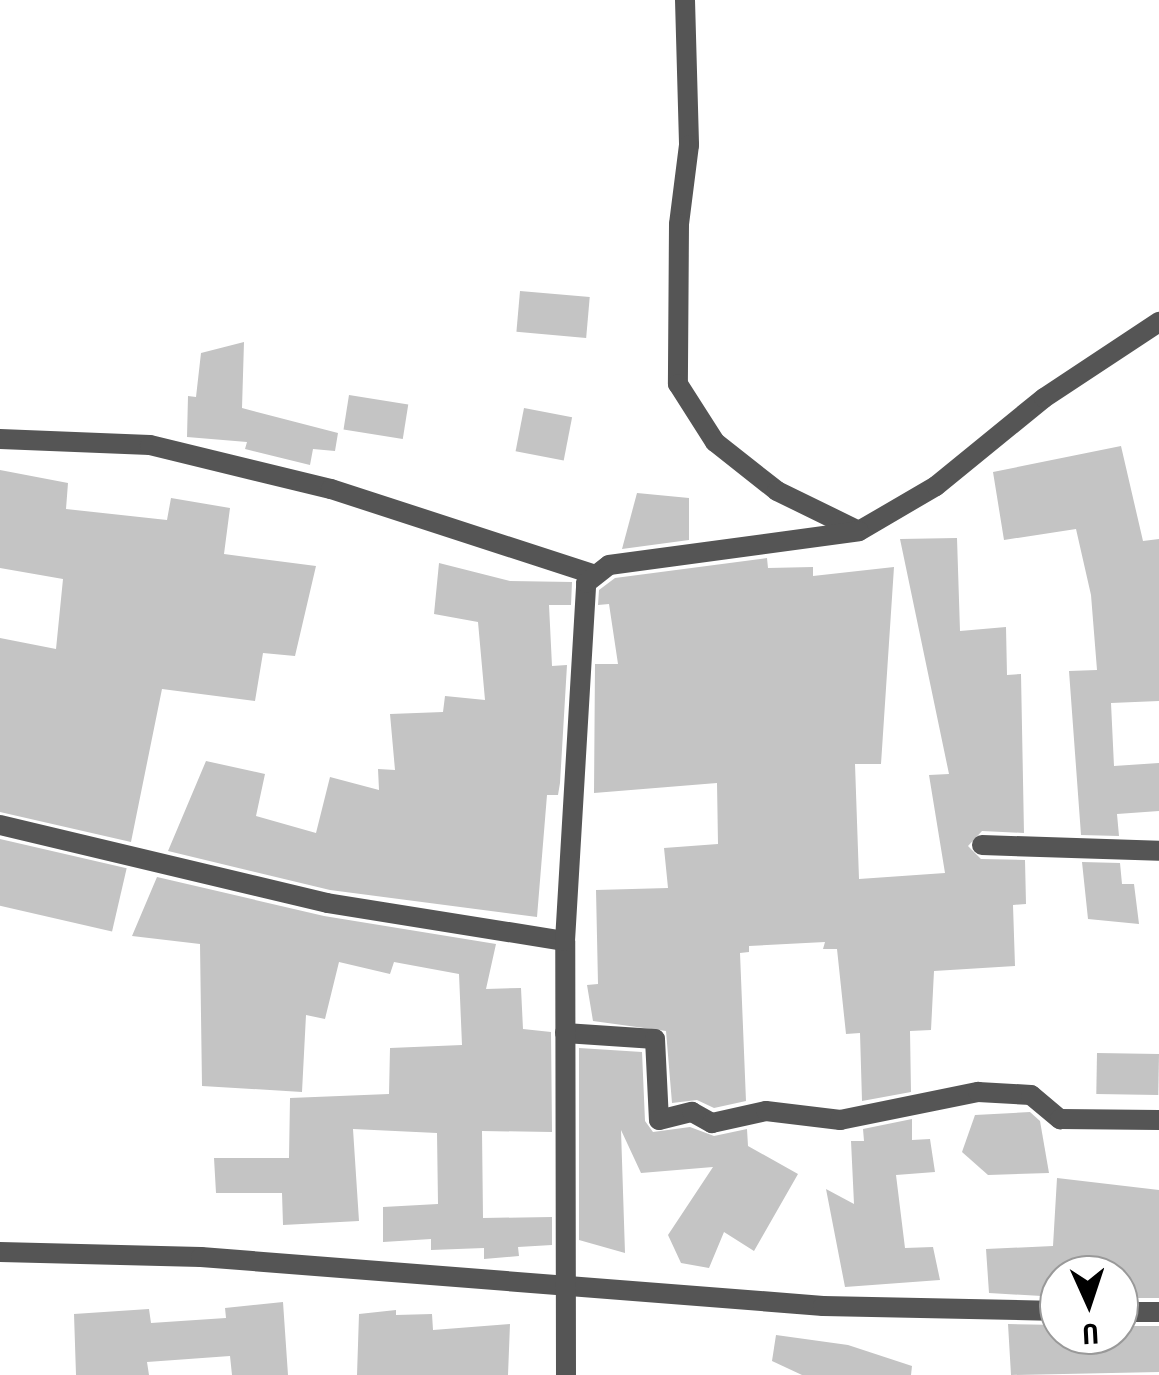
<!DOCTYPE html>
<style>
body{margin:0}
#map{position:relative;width:1159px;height:1375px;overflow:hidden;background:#fff;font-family:"Roboto Condensed",sans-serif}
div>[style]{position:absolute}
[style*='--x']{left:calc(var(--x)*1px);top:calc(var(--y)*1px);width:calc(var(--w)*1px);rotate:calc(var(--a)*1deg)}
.building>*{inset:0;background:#c4c4c4;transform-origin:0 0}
.street>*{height:20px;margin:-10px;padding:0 10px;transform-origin:10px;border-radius:10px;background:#555}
span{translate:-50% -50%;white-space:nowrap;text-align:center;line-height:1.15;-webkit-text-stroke:8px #fff;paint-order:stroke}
.north{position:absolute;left:1039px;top:1255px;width:100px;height:100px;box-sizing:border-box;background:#fff;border:2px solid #999;border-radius:50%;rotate:177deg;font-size:28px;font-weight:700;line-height:40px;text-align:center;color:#000}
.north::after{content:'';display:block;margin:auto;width:35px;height:45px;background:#000;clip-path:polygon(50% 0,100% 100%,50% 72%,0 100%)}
</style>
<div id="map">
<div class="building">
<div style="left:520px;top:291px;width:70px;height:41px;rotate:5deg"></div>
<div style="clip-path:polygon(244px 342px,242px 408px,338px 433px,335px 451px,313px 449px,310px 465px,245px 449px,247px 442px,187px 437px,188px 396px,196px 397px,201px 353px)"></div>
<div style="left:349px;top:395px;width:60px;height:35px;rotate:9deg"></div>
<div style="left:524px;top:408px;width:49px;height:44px;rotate:11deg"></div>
<div style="clip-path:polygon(1121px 446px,1143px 541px,1159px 539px,1159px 701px,1111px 703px,1114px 766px,1159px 763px,1159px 811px,1117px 814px,1119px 836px,1081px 835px,1069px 671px,1097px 670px,1091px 595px,1076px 529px,1004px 540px,993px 472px)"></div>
<div style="clip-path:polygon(0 470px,68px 483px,66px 509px,167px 520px,171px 498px,230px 508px,224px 554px,316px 566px,295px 656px,263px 653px,255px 701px,162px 689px,131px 842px,0 812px,0 638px,56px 649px,63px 579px,0 568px)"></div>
<div style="clip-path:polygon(637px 493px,689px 498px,689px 540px,622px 549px)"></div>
<div style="clip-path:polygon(957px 538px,960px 631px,1006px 627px,1007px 675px,1021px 674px,1024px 833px,982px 831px,968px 846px,981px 859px,1025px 860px,1026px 904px,1013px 905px,1015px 966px,934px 971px,931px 1030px,910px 1031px,911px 1092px,862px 1101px,860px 1033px,846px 1034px,837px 949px,823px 949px,825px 942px,749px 946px,749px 952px,740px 953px,746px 1101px,714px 1108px,697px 1100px,672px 1103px,666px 1031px,593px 1021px,587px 985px,598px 984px,596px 890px,668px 888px,664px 848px,718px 844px,717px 783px,594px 793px,595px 664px,618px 664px,609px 604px,598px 605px,599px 590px,615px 578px,767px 558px,768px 568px,813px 567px,813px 576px,894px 567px,881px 764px,855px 764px,859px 879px,945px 873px,929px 775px,949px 774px,900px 539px)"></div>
<div style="clip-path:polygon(439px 563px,510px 581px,572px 582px,571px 605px,549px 605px,552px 666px,567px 665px,560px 783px,558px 795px,547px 795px,537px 917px,330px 890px,168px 851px,206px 761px,265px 774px,256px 816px,316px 833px,330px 777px,379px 790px,378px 769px,395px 770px,390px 714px,443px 712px,445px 696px,485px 700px,478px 622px,434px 614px)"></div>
<div style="left:0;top:839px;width:130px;height:65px;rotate:13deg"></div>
<div style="clip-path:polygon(1082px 862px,1120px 863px,1122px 884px,1134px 884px,1139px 924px,1088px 919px)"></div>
<div style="clip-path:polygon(157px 877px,324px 916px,496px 944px,486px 989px,521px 988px,523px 1029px,551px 1032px,552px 1132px,482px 1131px,483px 1218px,552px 1217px,552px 1245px,518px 1247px,519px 1256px,484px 1259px,484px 1248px,431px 1250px,431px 1239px,383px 1242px,383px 1207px,438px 1204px,437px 1133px,353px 1129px,359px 1221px,283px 1225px,282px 1193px,216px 1193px,214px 1158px,289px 1158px,290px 1098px,389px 1094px,390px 1048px,462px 1045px,459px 974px,394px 962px,390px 974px,339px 962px,325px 1019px,306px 1015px,302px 1092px,202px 1086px,200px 944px,132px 936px)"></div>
<div style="clip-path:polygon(579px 1048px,642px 1052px,645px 1121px,653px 1132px,690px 1127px,714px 1136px,747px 1129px,748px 1146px,798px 1174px,754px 1251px,724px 1232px,709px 1268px,681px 1263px,668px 1235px,713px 1167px,641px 1173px,621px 1130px,625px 1253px,579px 1240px)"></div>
<div style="left:1097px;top:1053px;width:62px;height:41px;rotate:1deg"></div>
<div style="clip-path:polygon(1030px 1112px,1040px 1121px,1049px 1173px,988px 1175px,962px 1152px,975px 1115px)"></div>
<div style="clip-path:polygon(912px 1119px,912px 1140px,930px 1139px,935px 1172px,896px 1175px,905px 1248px,933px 1247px,940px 1280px,845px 1287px,826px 1189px,854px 1204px,851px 1141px,864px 1141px,863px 1129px)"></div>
<div style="clip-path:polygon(1057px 1178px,1159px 1190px,1159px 1298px,1119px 1298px,1119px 1275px,1059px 1275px,1059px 1297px,989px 1293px,986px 1249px,1053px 1246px)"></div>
<div style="clip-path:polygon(283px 1302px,288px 1375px,232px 1375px,230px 1356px,147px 1362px,149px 1375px,76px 1375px,74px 1314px,149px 1309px,151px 1323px,226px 1318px,225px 1308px)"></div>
<div style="clip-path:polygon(396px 1310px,396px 1315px,432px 1314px,433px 1330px,510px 1324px,508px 1375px,357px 1375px,359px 1314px)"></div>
<div style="clip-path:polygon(1008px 1324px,1059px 1325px,1059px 1335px,1119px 1335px,1119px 1326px,1159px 1326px,1159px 1372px,1011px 1375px)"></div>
<div style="clip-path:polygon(776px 1335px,848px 1345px,912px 1366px,911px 1375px,802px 1375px,772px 1361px)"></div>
</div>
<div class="street">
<div style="--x:685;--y:0;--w:145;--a:88.4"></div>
<div style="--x:689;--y:145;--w:80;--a:97.2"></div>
<div style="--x:679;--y:224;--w:160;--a:90.4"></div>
<div style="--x:678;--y:384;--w:69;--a:57.5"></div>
<div style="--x:715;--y:442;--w:79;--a:38.3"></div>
<div style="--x:777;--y:491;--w:91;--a:26"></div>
<div style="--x:859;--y:531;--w:89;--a:-30.3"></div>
<div style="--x:936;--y:486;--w:139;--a:-39.2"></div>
<div style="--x:1044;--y:398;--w:138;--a:-33.5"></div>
<div style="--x:0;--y:439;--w:150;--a:2.3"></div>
<div style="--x:150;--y:445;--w:186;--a:13.7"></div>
<div style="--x:331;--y:489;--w:275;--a:18"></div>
<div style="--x:0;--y:825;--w:336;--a:13.4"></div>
<div style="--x:327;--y:903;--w:241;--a:9.1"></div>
<div style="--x:982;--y:845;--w:177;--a:1.9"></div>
<div style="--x:565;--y:1033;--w:90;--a:3.8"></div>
<div style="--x:655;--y:1039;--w:81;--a:87.2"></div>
<div style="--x:659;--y:1120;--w:34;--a:-14"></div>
<div style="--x:692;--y:1112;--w:23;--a:29"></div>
<div style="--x:712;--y:1123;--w:55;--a:-12.5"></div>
<div style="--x:766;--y:1111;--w:75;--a:6.9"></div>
<div style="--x:840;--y:1120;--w:141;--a:-11.5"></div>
<div style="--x:978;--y:1092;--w:53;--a:3.2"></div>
<div style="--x:1031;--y:1095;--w:38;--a:40"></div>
<div style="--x:1060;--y:1119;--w:99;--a:0.6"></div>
<div style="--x:0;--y:1252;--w:201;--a:1.4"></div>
<div style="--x:201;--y:1257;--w:624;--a:4.5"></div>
<div style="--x:823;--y:1306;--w:236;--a:1.2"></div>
<div style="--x:1119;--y:1312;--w:40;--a:0"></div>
<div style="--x:566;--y:1375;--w:434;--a:-90.1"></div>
<div style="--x:565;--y:941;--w:359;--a:-86.6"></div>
<div style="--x:586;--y:583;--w:29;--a:-38"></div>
<div style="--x:609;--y:565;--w:252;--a:-7.7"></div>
</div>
<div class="north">U</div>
</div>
